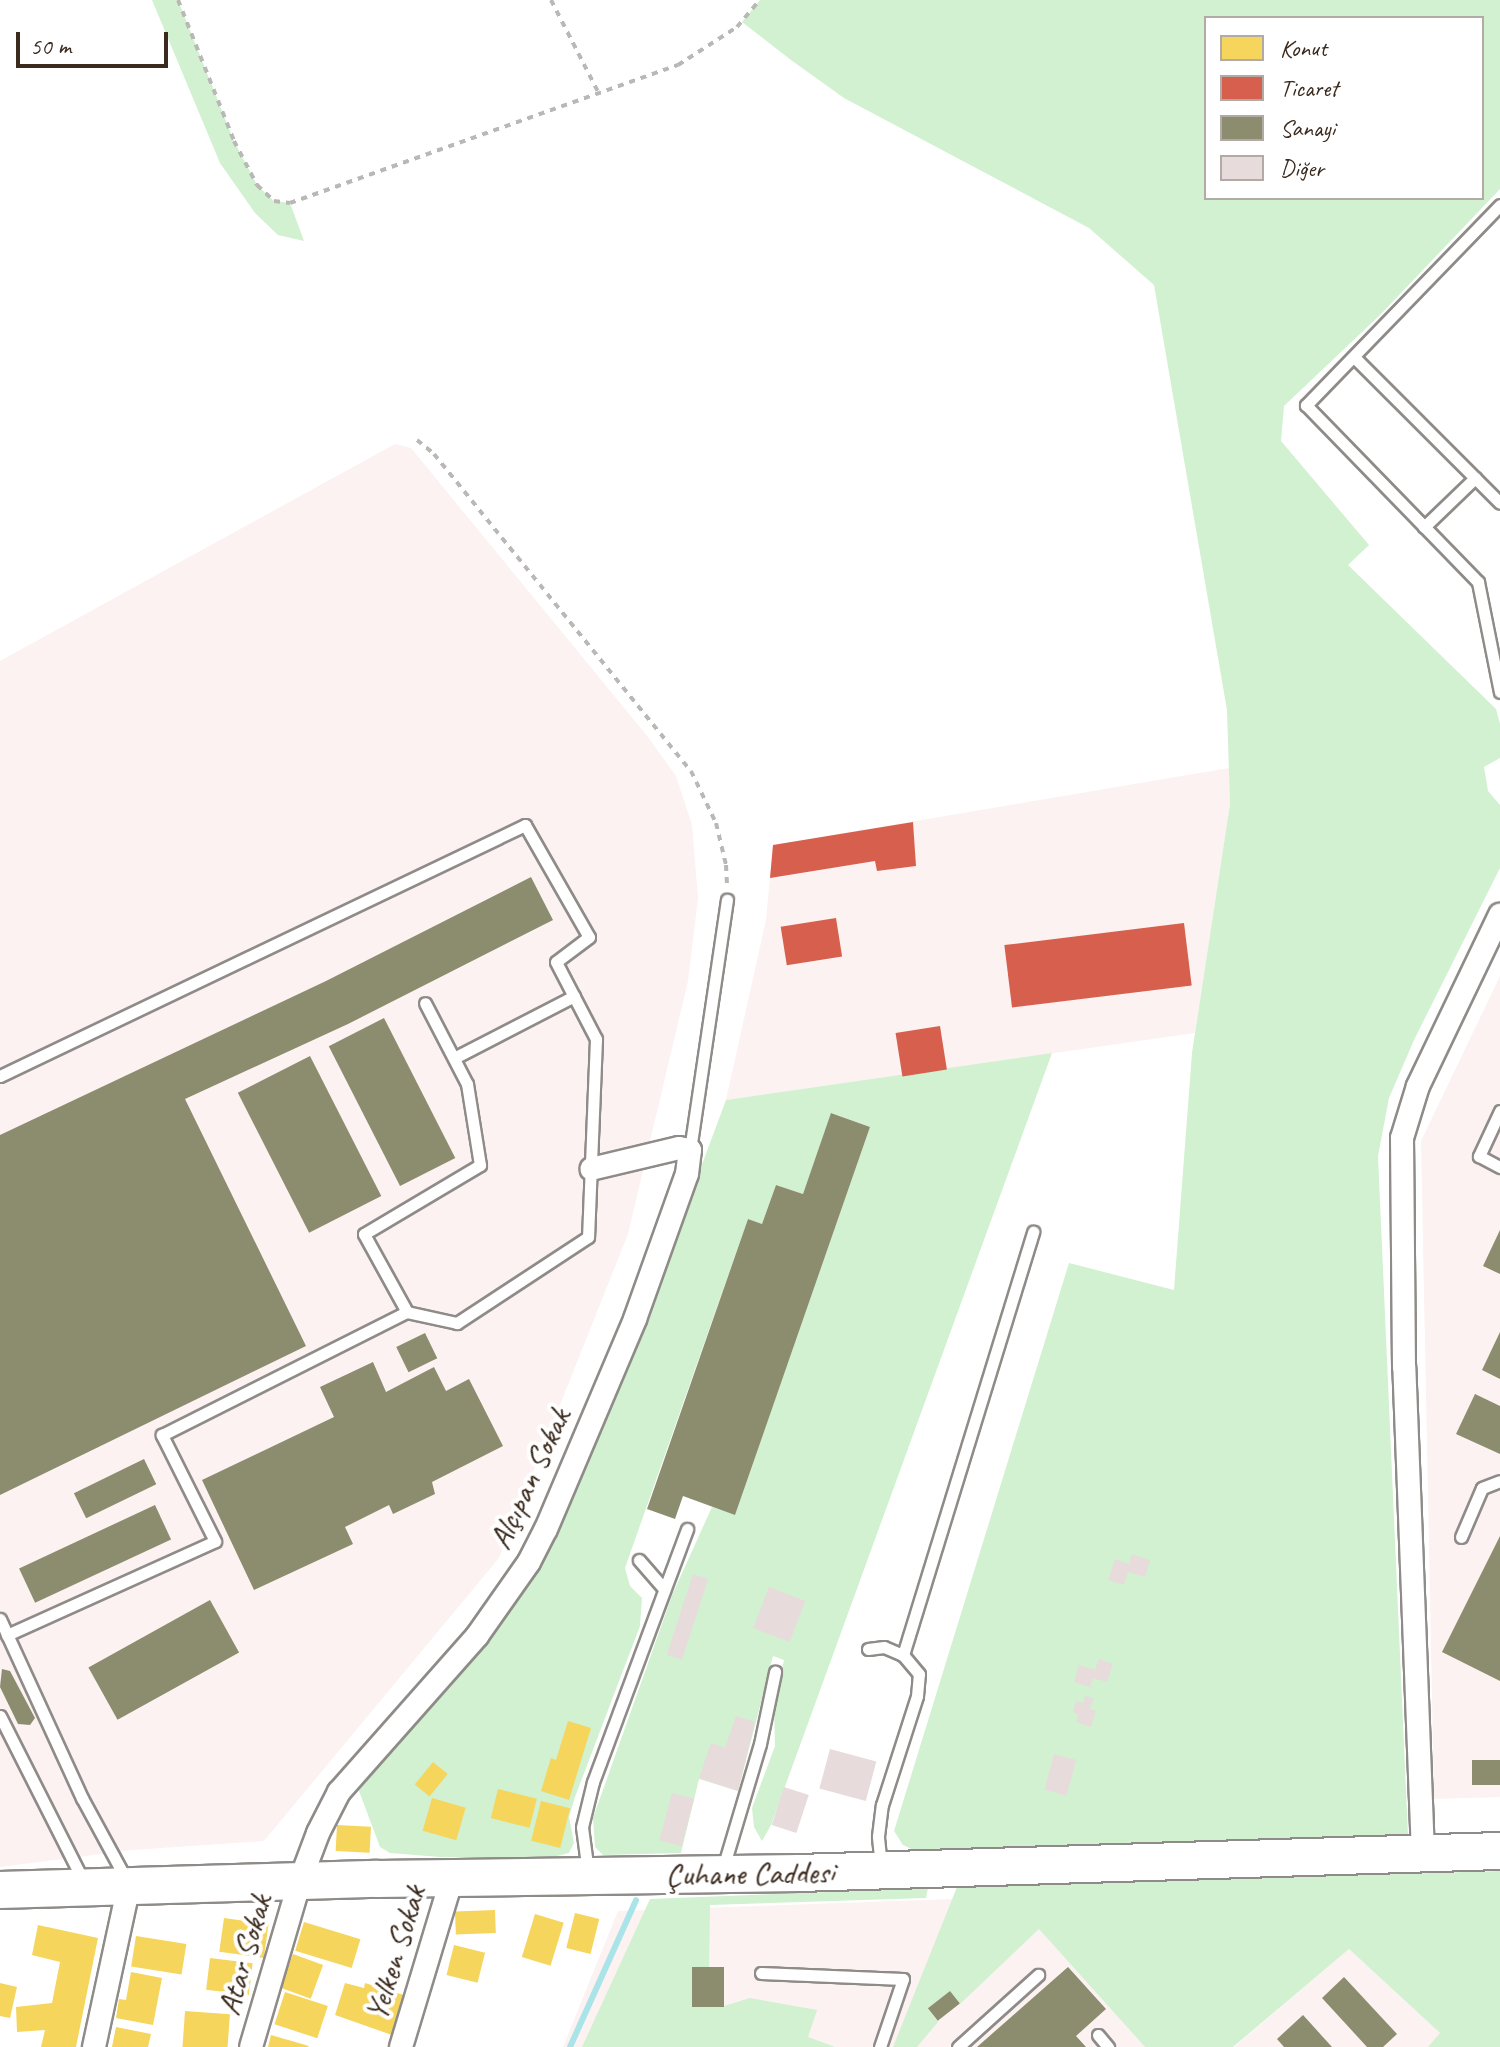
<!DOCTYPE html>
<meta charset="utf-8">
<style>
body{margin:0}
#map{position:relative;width:1500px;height:2047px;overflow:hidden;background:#fff;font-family:Caveat,sans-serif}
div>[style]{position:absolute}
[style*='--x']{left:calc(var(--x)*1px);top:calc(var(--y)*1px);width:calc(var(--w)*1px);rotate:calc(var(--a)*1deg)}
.built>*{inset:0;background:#fcf2f1}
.green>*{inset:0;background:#d1f1d0}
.homes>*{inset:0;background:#f6d55c;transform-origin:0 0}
.shops>*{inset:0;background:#d6604d;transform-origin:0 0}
.industry>*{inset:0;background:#8c8c6e;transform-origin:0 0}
.stream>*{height:6px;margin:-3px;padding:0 3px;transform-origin:3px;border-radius:3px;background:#abe4e8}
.building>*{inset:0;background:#e7dcdb;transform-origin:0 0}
.path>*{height:4px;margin-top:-2px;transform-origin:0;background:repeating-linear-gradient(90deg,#b9b8b6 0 6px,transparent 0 12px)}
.roads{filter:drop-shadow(2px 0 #8e8b88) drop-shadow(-2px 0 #8e8b88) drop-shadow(0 2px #8e8b88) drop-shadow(0 -2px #8e8b88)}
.lane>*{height:11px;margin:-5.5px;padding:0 5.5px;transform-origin:5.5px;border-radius:5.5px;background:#fff}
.street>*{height:22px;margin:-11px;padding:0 11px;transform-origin:11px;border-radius:11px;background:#fff}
.primary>*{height:36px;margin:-18px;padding:0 18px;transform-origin:18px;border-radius:18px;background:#fff}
span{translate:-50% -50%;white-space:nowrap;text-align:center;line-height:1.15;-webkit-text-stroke:8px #fff;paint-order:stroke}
.street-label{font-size:32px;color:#3b2a1e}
.legend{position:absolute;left:1204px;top:16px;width:280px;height:184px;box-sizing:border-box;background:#fff;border:2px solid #b1aaa5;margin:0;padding:10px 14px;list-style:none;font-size:24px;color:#3b2a1e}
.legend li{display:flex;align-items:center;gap:16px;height:40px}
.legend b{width:40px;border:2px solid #b1aaa5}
.scale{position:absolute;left:16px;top:32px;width:152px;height:36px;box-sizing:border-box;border:4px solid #3b2a1e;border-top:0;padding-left:10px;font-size:24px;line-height:28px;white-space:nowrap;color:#3b2a1e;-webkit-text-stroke:6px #fff;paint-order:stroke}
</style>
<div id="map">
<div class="built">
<div style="clip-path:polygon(395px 444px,411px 448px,648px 737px,676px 776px,692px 825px,698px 898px,688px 981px,628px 1234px,499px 1558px,264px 1841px,132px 1850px,0 1867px,0 661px)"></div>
<div style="clip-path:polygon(1229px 768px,1230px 804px,1195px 1033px,726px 1100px,766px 920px,773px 845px)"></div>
<div style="clip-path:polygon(1500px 976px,1500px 1797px,1434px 1799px,1421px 1141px)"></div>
<div style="clip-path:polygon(1011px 1897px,1145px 2047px,563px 2047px,618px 1911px)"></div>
<div style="clip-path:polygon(1349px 1949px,1455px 2047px,1234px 2047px)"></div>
</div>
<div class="green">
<div style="clip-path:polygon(152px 0,178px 0,234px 141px,257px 185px,274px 201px,290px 203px,304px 241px,278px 235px,255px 213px,220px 163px)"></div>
<div style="clip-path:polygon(evenodd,760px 0,1500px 0,1500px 189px,1381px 314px,1284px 406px,1281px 441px,1369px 545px,1348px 565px,1496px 709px,1500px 724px,1500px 758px,1484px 767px,1488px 791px,1500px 805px,1500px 868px,1414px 1040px,1389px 1098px,1378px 1156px,1408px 1836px,920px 1853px,903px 1845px,894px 1831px,1069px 1263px,1174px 1290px,1192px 1053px,1230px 804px,1227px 710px,1154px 285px,1089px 228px,844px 98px,791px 60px,742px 22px,760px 0,1206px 18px,1482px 18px,1482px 198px,1206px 198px,1206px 18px)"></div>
<div style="clip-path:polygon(1052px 1053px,771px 1825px,762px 1841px,754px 1827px,752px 1808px,775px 1746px,774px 1704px,784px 1660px,773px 1656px,738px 1791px,699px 1779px,681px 1853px,603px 1855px,595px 1847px,593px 1818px,673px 1593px,712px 1507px,735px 1514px,870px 1127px,832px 1113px,803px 1194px,776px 1185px,762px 1224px,748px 1219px,625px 1568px,630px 1586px,642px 1598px,640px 1626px,575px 1797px,569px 1817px,574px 1843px,569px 1853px,553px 1857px,440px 1857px,390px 1853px,380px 1847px,359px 1791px,368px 1772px,502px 1620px,546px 1556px,614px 1401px,726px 1100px)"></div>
<div style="clip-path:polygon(1500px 1871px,1500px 2047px,1428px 2047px,1440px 2033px,1349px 1949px,1233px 2047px,1145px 2047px,1039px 1929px,960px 2004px,950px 1991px,928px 2008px,938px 2022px,917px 2047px,893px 2047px,957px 1887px)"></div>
<div style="clip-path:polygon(928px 1888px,926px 1898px,710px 1905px,709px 1967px,692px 1968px,693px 2007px,724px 2006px,750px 1998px,817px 2010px,808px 2037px,835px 2047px,582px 2047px,650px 1899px)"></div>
</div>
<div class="homes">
<div style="clip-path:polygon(568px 1721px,591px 1728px,569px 1800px,541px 1791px,551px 1758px,556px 1760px)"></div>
<div style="left:433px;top:1762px;width:19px;height:29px;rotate:39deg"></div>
<div style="left:498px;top:1789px;width:40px;height:30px;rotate:14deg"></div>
<div style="left:432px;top:1798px;width:35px;height:34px;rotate:16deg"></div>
<div style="left:541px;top:1801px;width:30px;height:41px;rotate:14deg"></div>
<div style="left:337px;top:1825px;width:34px;height:26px;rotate:3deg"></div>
<div style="left:495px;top:1910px;width:23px;height:40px;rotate:88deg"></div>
<div style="left:575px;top:1913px;width:25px;height:36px;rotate:14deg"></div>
<div style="left:535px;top:1914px;width:30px;height:45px;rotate:17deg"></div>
<div style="left:224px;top:1918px;width:45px;height:34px;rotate:8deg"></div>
<div style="left:304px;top:1922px;width:59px;height:30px;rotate:17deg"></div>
<div style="clip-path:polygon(38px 1925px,98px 1938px,76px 2047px,41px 2047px,45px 2030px,17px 2032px,16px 2007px,52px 2003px,60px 1962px,68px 1964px,32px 1955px)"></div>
<div style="left:136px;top:1936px;width:51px;height:31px;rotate:9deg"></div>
<div style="left:454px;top:1945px;width:32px;height:31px;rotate:14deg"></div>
<div style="left:293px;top:1954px;width:32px;height:36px;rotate:20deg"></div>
<div style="left:210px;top:1958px;width:43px;height:32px;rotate:7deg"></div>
<div style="clip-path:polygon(131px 1972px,162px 1978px,153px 2025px,116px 2018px,119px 1999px,126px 2000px)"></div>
<div style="clip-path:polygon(0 1983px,17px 1987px,10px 2018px,0 2016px)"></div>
<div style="clip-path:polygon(345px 1983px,364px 1988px,365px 1983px,404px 1995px,392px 2035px,335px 2015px)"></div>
<div style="left:285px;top:1992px;width:45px;height:34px;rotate:18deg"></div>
<div style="left:185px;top:2011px;width:45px;height:36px;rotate:4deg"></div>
<div style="clip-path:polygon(116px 2027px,151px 2034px,148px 2047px,112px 2047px)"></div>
<div style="clip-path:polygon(271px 2035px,309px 2046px,308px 2047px,268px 2047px)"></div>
</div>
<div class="shops">
<div style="clip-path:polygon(913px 822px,916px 866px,877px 871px,875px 861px,770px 878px,773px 845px)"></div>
<div style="left:836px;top:918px;width:39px;height:56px;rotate:81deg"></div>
<div style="left:1184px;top:923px;width:63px;height:181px;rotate:83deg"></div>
<div style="left:940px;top:1026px;width:44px;height:45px;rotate:81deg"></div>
</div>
<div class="industry">
<div style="clip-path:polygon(531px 877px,553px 920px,348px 1024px,185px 1099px,306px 1346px,0 1495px,0 1135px,326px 981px)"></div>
<div style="left:384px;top:1018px;width:157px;height:62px;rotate:63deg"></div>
<div style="left:310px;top:1056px;width:157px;height:81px;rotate:63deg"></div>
<div style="clip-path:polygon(831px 1113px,870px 1127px,735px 1515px,683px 1496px,675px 1519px,647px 1509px,748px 1219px,762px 1224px,776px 1185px,803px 1194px)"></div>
<div style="clip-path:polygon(1500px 1230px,1500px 1274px,1483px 1266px)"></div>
<div style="clip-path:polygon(1500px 1332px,1500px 1379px,1482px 1370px)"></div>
<div style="left:425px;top:1333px;width:28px;height:32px;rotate:64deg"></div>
<div style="clip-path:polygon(373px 1362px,386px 1392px,434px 1367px,446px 1391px,469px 1379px,503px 1446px,432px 1482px,435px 1494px,393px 1514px,389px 1505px,345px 1527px,353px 1544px,254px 1590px,202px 1480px,334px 1417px,320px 1387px)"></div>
<div style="clip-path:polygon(1475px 1394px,1500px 1406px,1500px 1454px,1456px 1434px)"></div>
<div style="left:144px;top:1459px;width:28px;height:78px;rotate:64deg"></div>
<div style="left:155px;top:1505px;width:38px;height:150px;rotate:65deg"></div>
<div style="clip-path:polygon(1500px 1536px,1500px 1681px,1442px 1652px)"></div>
<div style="left:210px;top:1600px;width:60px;height:139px;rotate:61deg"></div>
<div style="clip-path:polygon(2px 1669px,10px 1671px,35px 1718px,30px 1725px,18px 1724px,0 1687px)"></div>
<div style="left:1472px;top:1760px;width:28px;height:25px"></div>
<div style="left:692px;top:1967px;width:32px;height:40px"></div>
<div style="clip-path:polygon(1068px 1967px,1106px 2009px,1076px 2036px,1086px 2047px,977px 2047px)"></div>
<div style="clip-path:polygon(1344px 1977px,1397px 2034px,1383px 2047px,1367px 2047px,1322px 1998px)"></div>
<div style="left:950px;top:1991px;width:16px;height:28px;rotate:52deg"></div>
<div style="clip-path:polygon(1303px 2015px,1332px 2047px,1284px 2047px,1277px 2039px)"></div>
</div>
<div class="stream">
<div style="--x:570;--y:2047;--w:161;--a:-65.8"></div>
</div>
<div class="building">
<div style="clip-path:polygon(1132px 1554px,1150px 1560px,1145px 1577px,1128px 1572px,1124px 1585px,1108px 1580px,1115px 1559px,1129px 1564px)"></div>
<div style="left:693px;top:1574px;width:16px;height:85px;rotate:18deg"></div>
<div style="left:769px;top:1587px;width:39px;height:44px;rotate:21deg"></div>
<div style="clip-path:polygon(1099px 1659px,1113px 1664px,1107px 1682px,1093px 1678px,1090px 1687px,1074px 1682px,1079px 1665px,1095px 1670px)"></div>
<div style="clip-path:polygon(1085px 1696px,1094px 1698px,1090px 1709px,1096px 1711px,1091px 1727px,1076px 1722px,1078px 1714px,1073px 1712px,1076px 1701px,1083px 1703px)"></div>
<div style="clip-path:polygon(736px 1716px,755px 1722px,738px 1791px,699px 1778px,711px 1743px,725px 1748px)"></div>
<div style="left:830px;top:1749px;width:48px;height:41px;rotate:15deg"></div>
<div style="left:1054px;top:1754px;width:23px;height:37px;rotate:15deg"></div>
<div style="left:784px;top:1787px;width:26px;height:40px;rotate:18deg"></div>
<div style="left:672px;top:1793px;width:23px;height:49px;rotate:15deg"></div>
</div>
<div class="path">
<div style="--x:178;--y:0;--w:152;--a:68.3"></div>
<div style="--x:234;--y:141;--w:50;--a:62.4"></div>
<div style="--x:257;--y:185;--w:23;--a:43"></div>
<div style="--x:274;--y:201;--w:16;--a:7"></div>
<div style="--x:290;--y:203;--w:412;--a:-19.6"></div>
<div style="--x:678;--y:65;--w:70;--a:-32.8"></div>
<div style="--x:737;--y:27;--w:35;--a:-50"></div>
<div style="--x:551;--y:0;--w:103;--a:62.9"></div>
<div style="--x:417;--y:440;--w:22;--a:39"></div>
<div style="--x:434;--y:454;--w:408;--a:51"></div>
<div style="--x:691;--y:771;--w:58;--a:64.3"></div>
<div style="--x:716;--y:823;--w:43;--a:76.6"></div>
<div style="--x:726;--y:865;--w:21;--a:87"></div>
</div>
<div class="roads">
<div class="lane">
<div style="--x:1500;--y:205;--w:279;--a:134.1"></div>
<div style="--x:1306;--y:405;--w:247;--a:45.8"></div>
<div style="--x:1478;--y:582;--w:112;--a:78.7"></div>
<div style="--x:1354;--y:357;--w:206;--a:45"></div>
<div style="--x:1424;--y:527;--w:71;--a:-43.9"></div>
<div style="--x:454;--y:1058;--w:135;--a:-27.3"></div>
<div style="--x:0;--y:1076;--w:582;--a:-25.55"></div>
<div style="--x:525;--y:825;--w:129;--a:60.3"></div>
<div style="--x:589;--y:937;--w:41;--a:142.9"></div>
<div style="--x:556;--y:962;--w:87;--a:62.5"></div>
<div style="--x:596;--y:1039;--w:198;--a:92.3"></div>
<div style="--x:588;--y:1237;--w:157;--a:146.7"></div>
<div style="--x:457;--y:1323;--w:51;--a:-167.6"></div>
<div style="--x:1500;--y:1111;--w:50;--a:115"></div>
<div style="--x:1479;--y:1156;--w:24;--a:28"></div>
<div style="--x:690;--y:1150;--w:253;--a:-81.6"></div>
<div style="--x:1461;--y:1537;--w:53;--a:-66.8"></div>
<div style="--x:1482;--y:1488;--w:19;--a:-21"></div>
<div style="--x:639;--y:1560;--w:38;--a:49"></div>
<div style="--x:0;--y:1619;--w:197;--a:65.4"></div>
<div style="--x:82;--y:1798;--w:94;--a:61.5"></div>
<div style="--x:7;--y:1635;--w:228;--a:-24.3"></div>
<div style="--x:215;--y:1541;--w:119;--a:-116.6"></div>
<div style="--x:162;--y:1435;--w:274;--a:-26.7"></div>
<div style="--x:407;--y:1312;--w:89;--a:-118.9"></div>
<div style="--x:364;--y:1234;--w:135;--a:-30.7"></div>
<div style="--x:480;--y:1165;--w:82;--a:-99.1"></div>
<div style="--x:467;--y:1084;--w:91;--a:-117.4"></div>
<div style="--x:868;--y:1649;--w:16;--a:-7"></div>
<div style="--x:884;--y:1647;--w:21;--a:23"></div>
<div style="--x:0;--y:1716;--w:184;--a:63.2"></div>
<div style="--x:881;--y:1866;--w:30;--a:-96"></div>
<div style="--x:878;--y:1836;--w:31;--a:-83"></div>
<div style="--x:882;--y:1805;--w:114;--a:-72.2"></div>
<div style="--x:917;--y:1696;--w:22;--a:-85"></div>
<div style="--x:919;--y:1674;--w:25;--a:-130"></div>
<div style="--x:903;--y:1655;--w:443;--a:-72.9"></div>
<div style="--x:723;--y:1868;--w:129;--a:-73.4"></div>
<div style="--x:760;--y:1744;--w:74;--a:-78.2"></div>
<div style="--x:588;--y:1872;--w:45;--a:-97.6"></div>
<div style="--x:582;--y:1827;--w:46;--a:-76.3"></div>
<div style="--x:593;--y:1782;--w:270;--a:-69.6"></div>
<div style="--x:761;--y:1973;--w:142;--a:2.4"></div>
<div style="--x:903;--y:1979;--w:72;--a:108.7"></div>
<div style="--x:1098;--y:2035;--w:16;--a:50"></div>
<div style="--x:958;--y:2047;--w:108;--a:-42"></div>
</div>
<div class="street">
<div style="--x:1423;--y:1854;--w:487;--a:-92.2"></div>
<div style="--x:1404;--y:1367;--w:229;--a:-90.5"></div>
<div style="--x:1402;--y:1138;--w:54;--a:-72.9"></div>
<div style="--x:1418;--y:1086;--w:190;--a:-64.4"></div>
<div style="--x:94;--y:2047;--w:166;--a:-77.8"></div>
<div style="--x:251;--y:2047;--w:173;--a:-73.6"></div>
<div style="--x:300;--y:1881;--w:51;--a:-69.4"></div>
<div style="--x:318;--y:1833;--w:46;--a:-62.9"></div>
<div style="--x:339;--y:1792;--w:208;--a:-48.5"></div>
<div style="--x:477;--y:1636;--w:90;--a:-54.9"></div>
<div style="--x:529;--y:1562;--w:37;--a:-63"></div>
<div style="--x:546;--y:1529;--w:228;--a:-67"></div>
<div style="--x:635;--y:1319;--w:154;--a:-70.3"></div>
<div style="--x:687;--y:1174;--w:24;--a:-83"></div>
<div style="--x:690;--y:1150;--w:11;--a:-170"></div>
<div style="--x:679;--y:1148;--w:90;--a:166.6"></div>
<div style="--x:401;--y:2047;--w:177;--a:-73.2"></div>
</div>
<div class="primary">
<div style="--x:0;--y:1890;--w:377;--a:-1.7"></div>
<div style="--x:377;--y:1879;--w:422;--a:-0.8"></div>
<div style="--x:799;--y:1873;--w:701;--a:-1.8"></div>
</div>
</div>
<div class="street-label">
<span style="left:530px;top:1479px;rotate:-65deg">Alçıpan Sokak</span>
<span style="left:750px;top:1874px;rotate:-1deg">Çuhane Caddesi</span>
<span style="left:396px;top:1953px;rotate:-73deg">Yelken Sokak</span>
<span style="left:245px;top:1955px;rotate:-74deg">Atar Sokak</span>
</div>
<ul class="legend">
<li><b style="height:22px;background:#f6d55c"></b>Konut</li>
<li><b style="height:22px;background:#d6604d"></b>Ticaret</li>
<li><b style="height:22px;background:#8c8c6e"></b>Sanayi</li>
<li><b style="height:22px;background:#e7dcdb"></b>Diğer</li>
</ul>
<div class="scale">50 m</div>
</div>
